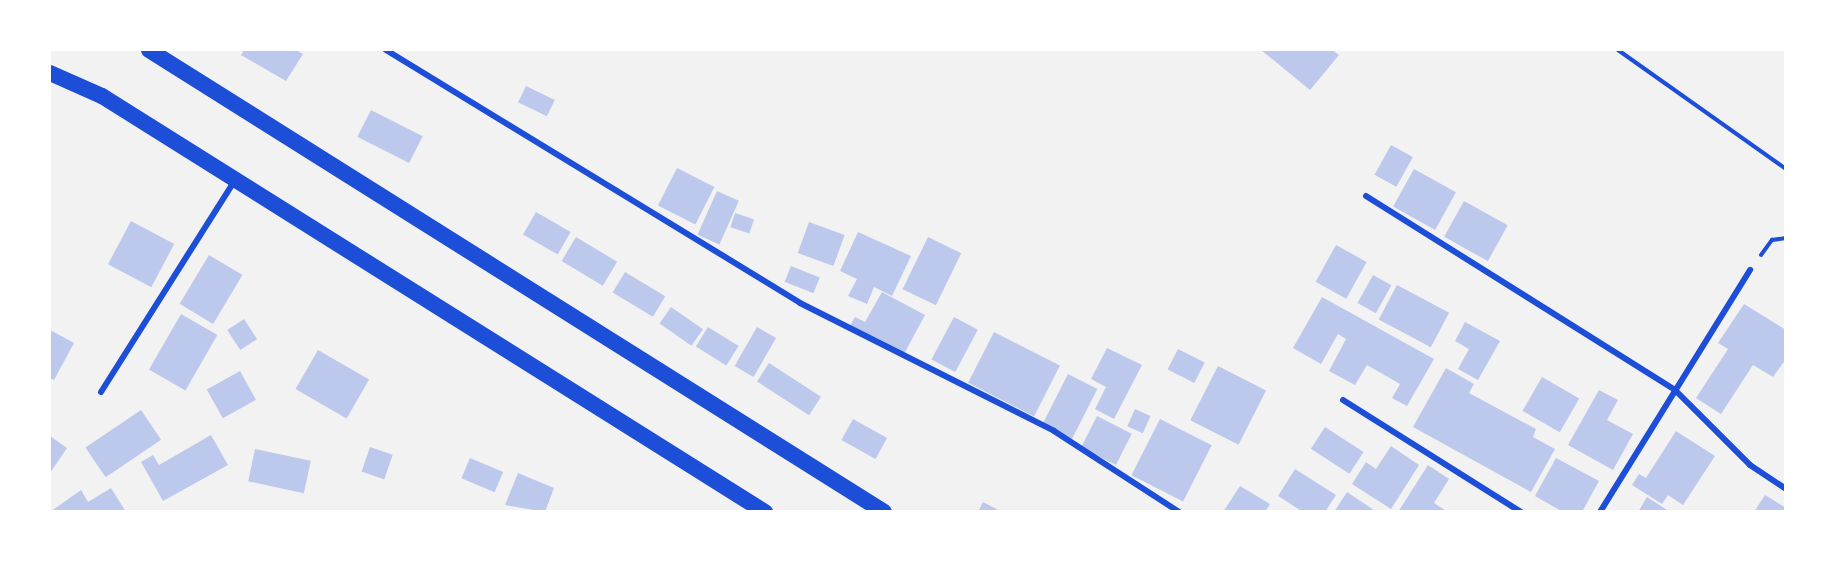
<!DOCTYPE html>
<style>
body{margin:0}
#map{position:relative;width:1835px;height:561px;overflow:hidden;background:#f2f2f2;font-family:Montserrat,sans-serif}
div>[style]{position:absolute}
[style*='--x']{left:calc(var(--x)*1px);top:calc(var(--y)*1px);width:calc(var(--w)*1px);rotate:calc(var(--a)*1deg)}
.building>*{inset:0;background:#bdc9ec;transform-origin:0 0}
.path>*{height:4px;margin:-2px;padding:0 2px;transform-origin:2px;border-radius:2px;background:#1d4ed8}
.minor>*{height:6px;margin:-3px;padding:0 3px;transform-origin:3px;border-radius:3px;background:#1d4ed8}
.trunk>*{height:16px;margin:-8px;padding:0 8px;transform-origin:8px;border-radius:8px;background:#1d4ed8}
span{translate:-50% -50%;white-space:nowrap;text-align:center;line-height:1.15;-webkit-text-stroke:4.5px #fff;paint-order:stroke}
.frame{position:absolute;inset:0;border:51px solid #fff;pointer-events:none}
</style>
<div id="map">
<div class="building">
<div style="clip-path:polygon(244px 50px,296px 50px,303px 54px,286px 81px,241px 55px)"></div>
<div style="clip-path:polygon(1261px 50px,1332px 50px,1339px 55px,1310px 90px)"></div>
<div style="left:526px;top:86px;width:32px;height:18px;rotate:26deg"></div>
<div style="left:371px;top:110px;width:58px;height:30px;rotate:27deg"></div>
<div style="left:1391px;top:145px;width:25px;height:34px;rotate:29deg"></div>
<div style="left:677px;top:168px;width:42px;height:42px;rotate:27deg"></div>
<div style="left:1414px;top:169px;width:48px;height:43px;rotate:29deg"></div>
<div style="left:717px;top:191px;width:24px;height:48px;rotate:24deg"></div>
<div style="left:1464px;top:201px;width:50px;height:41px;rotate:29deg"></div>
<div style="left:536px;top:212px;width:40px;height:26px;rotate:30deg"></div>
<div style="left:735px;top:213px;width:20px;height:15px;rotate:18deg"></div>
<div style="left:131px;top:221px;width:49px;height:49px;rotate:28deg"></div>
<div style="left:809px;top:222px;width:38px;height:33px;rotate:20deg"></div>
<div style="clip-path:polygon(858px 232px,911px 256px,892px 296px,874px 287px,867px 304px,848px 296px,857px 279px,840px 271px)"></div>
<div style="left:576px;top:237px;width:48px;height:28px;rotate:31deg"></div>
<div style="left:928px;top:237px;width:37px;height:58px;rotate:26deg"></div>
<div style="left:1336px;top:245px;width:35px;height:42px;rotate:29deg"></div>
<div style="left:209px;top:255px;width:39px;height:57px;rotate:31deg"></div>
<div style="left:791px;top:266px;width:31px;height:17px;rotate:22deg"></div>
<div style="left:625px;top:272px;width:47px;height:24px;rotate:31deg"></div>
<div style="left:1373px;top:275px;width:21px;height:32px;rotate:29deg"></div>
<div style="left:1397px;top:285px;width:59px;height:39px;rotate:28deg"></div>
<div style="clip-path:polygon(882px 292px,925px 315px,903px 356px,849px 327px,855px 317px,865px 322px)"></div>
<div style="clip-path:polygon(1322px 297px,1434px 359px,1407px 406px,1392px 398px,1400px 384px,1367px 365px,1355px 385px,1329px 371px,1346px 339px,1338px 334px,1321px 364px,1293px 348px)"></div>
<div style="clip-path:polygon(1744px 304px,1786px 330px,1786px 359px,1773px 377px,1753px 365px,1721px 414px,1696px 398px,1728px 349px,1718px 343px)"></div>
<div style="left:671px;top:307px;width:39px;height:20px;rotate:35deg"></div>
<div style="left:181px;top:314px;width:42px;height:64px;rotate:30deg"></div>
<div style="left:954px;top:317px;width:27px;height:48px;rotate:28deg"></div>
<div style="left:244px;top:319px;width:24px;height:20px;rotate:57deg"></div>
<div style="clip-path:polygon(1465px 322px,1500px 341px,1478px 380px,1458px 369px,1469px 349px,1455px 341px)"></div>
<div style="left:708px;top:327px;width:36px;height:23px;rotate:32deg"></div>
<div style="left:757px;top:327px;width:22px;height:45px;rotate:30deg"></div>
<div style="clip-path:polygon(50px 330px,74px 343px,54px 380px,50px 378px)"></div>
<div style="left:994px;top:332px;width:74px;height:57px;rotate:27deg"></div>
<div style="clip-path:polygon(1107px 348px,1142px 365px,1114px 419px,1095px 409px,1106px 387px,1091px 379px)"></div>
<div style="left:1178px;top:349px;width:30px;height:23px;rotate:27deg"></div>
<div style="left:318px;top:350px;width:59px;height:45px;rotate:30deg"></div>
<div style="left:769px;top:363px;width:62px;height:22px;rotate:33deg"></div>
<div style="left:1218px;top:366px;width:54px;height:61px;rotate:27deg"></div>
<div style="clip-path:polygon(1446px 368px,1474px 384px,1469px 393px,1536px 429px,1533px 437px,1555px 449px,1531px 492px,1413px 427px)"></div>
<div style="left:240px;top:371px;width:33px;height:38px;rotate:61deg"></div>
<div style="left:1068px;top:374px;width:33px;height:56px;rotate:27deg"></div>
<div style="left:1542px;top:377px;width:43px;height:39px;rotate:30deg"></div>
<div style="clip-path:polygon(1599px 390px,1618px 400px,1607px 420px,1633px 434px,1613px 470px,1568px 445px)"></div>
<div style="left:1135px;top:409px;width:17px;height:19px;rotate:24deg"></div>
<div style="left:141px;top:410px;width:36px;height:67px;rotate:56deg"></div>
<div style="left:1097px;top:416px;width:39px;height:35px;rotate:27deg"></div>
<div style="left:853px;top:419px;width:39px;height:24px;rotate:29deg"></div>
<div style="left:1160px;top:419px;width:58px;height:63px;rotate:27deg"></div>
<div style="left:1325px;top:427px;width:46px;height:26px;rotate:33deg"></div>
<div style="clip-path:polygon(1676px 431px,1715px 456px,1683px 505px,1668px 495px,1662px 504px,1632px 485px,1639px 474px,1646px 478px)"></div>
<div style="clip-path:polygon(211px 435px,228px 465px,163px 501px,141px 462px,153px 455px,159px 465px)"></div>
<div style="clip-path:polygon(50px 436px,67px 448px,50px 473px)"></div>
<div style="clip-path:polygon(1391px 446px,1419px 465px,1391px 509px,1352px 484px,1366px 462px,1376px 469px)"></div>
<div style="left:370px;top:447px;width:24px;height:26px;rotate:19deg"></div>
<div style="left:255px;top:449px;width:57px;height:33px;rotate:12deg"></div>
<div style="left:470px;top:458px;width:36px;height:22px;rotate:23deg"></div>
<div style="clip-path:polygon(1556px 458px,1599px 481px,1582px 512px,1563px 512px,1535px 496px)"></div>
<div style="clip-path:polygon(1428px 465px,1449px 479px,1434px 503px,1448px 512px,1398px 512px)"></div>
<div style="clip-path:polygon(1295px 469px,1336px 495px,1325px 512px,1303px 512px,1278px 496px)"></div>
<div style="clip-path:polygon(518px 473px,554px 488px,545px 512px,505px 505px)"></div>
<div style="clip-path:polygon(1240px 486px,1270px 504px,1265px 512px,1223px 512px)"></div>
<div style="clip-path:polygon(111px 488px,126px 512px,50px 512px,81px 490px,88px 502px)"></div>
<div style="clip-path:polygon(1347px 492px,1377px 512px,1334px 512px)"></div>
<div style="clip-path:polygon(1765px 495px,1786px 508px,1786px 512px,1754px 512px)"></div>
<div style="clip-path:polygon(1647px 497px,1670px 512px,1638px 512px)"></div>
<div style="clip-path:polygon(983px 502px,1002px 512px,978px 512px)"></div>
</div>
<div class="path">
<div style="--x:1618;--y:50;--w:206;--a:35.3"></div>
<div style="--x:1761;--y:255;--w:19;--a:-54"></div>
<div style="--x:1772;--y:240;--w:14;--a:-8"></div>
</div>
<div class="minor">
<div style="--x:386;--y:50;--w:485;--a:31.4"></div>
<div style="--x:800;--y:303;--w:284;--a:26.7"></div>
<div style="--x:1054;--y:431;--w:149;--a:32.9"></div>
<div style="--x:1366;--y:196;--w:365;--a:32.1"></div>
<div style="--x:1675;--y:390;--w:106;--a:45"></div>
<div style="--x:1750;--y:465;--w:43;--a:33.7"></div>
<div style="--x:101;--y:392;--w:249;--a:-57.7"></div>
<div style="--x:1343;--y:400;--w:210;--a:32.2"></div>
<div style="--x:1600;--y:512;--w:285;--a:-58.2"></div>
</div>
<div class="trunk">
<div style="--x:149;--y:50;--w:868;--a:32.15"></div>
<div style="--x:50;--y:73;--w:57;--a:23.9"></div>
<div style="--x:102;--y:96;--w:783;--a:32.11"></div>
</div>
<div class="frame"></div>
</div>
